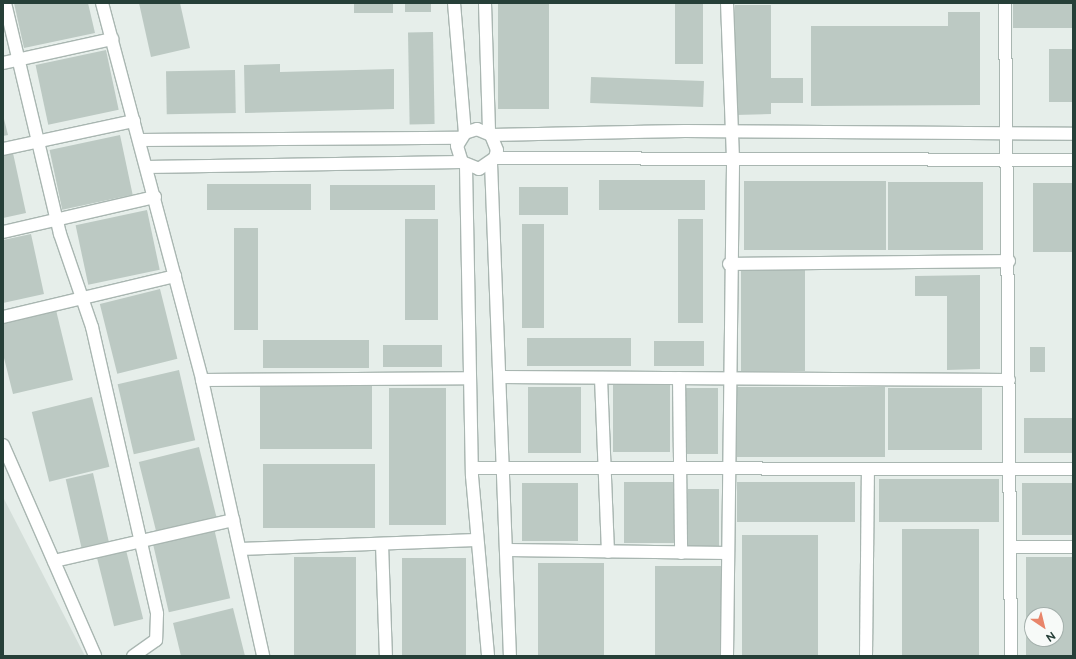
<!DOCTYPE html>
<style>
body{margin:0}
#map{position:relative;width:1076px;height:659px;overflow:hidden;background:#e6eeea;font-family:Raleway,sans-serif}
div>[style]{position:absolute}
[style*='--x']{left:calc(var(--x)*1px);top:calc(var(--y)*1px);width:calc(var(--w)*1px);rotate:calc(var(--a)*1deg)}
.built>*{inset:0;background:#d4ded9}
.building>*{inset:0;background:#bcc9c3;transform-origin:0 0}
.roads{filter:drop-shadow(1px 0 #a9b6b1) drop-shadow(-1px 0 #a9b6b1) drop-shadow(0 1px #a9b6b1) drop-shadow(0 -1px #a9b6b1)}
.minor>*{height:12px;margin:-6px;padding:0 6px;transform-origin:6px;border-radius:6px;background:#fff}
span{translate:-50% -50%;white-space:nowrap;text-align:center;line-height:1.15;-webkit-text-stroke:3px #f7faf8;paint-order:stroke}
.frame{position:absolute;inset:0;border:4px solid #263f38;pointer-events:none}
.north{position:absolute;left:1024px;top:607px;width:40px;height:40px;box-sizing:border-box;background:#f7faf8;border:1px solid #a3afab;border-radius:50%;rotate:145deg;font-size:11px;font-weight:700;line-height:16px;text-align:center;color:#263f38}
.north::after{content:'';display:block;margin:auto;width:14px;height:18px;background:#e8856a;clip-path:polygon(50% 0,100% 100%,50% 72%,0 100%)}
</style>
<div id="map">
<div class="built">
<div style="clip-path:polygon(3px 497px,85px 656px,3px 656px)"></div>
</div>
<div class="building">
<div style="clip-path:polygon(14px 3px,88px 3px,95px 33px,24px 48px)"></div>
<div style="clip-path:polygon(139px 3px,180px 3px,190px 48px,151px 57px)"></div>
<div style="left:354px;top:3px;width:39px;height:10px"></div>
<div style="left:405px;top:3px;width:26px;height:9px"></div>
<div style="left:498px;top:3px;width:51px;height:106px"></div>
<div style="left:675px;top:3px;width:28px;height:61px"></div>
<div style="left:1013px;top:3px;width:60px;height:25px"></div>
<div style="clip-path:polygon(735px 5px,771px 5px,771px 78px,803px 78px,803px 103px,771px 103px,771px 114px,735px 115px)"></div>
<div style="clip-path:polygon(948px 12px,980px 12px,980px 105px,811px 106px,811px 26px,948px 26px)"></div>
<div style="left:433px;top:32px;width:92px;height:25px;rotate:89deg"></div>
<div style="left:1049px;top:49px;width:24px;height:53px"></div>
<div style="left:106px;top:50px;width:61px;height:72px;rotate:78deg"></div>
<div style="clip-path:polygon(280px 64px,280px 72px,394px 69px,394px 109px,245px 113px,244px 65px)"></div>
<div style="left:235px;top:70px;width:43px;height:69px;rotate:89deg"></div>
<div style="left:704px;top:81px;width:26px;height:113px;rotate:92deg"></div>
<div style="clip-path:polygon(3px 115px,8px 135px,3px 136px)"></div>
<div style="left:120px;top:135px;width:61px;height:72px;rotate:78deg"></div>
<div style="clip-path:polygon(13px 153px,26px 213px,3px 218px,3px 155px)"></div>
<div style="left:705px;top:180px;width:30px;height:106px;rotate:90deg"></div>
<div style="left:744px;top:181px;width:142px;height:69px"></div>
<div style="left:983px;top:182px;width:68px;height:95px;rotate:90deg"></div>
<div style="left:1033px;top:183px;width:40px;height:69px"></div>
<div style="left:207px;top:184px;width:104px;height:26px"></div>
<div style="left:435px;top:185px;width:25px;height:105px;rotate:90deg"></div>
<div style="left:519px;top:187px;width:49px;height:28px"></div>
<div style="left:147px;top:210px;width:61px;height:73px;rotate:78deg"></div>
<div style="left:405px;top:219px;width:33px;height:101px"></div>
<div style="left:678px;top:219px;width:25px;height:104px"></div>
<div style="left:522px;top:224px;width:22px;height:104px"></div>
<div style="left:234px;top:228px;width:24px;height:102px"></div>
<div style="clip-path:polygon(31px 234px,44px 294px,3px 303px,3px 240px)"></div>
<div style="left:741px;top:269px;width:64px;height:102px"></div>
<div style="clip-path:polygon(980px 275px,980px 369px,947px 370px,947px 296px,915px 296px,915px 276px)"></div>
<div style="left:160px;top:289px;width:72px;height:62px;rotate:76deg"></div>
<div style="clip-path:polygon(56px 310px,73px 380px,13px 394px,3px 354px,3px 323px)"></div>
<div style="left:631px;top:338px;width:28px;height:104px;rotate:90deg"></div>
<div style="left:369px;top:340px;width:28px;height:106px;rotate:90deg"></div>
<div style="left:654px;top:341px;width:50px;height:25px"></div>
<div style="left:442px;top:345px;width:22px;height:59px;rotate:90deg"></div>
<div style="left:1030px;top:347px;width:15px;height:25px"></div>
<div style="left:179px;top:370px;width:72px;height:63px;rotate:77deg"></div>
<div style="left:613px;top:382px;width:57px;height:70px"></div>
<div style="left:372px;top:386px;width:63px;height:112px;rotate:90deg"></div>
<div style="left:528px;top:387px;width:53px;height:66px"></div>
<div style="left:885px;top:387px;width:70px;height:148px;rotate:90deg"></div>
<div style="left:446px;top:388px;width:137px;height:57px;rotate:90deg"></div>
<div style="left:718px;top:388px;width:66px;height:33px;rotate:90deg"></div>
<div style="left:888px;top:388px;width:94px;height:62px"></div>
<div style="left:92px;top:397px;width:72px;height:62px;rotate:76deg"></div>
<div style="left:1024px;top:418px;width:49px;height:35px"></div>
<div style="left:199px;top:447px;width:72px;height:62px;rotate:76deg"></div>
<div style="left:375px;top:464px;width:64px;height:112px;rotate:90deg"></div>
<div style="left:93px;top:473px;width:70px;height:28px;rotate:77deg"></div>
<div style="left:999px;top:479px;width:43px;height:120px;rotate:90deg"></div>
<div style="left:624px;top:482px;width:50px;height:61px"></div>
<div style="left:737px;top:482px;width:118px;height:40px"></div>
<div style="left:578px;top:483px;width:58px;height:56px;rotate:90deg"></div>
<div style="left:1022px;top:483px;width:51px;height:52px"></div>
<div style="left:688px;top:489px;width:31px;height:60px"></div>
<div style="left:214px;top:528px;width:72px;height:63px;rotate:77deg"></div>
<div style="left:979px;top:529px;width:127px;height:77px;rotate:90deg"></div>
<div style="left:818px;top:535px;width:121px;height:76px;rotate:90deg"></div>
<div style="left:126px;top:550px;width:71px;height:30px;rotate:76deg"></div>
<div style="left:356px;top:557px;width:99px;height:62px;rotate:90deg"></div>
<div style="clip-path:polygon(evenodd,1026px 557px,1073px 557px,1073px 656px,1026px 656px,1026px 557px,1032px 615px,1056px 615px,1056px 639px,1032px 639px,1032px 615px)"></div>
<div style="left:466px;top:558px;width:98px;height:64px;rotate:90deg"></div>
<div style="left:538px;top:563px;width:66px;height:93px"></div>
<div style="left:655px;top:566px;width:66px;height:90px"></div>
<div style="clip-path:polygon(233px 608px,245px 656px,181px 656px,173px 623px)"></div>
</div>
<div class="roads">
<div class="minor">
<div style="--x:5;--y:3;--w:237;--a:76.6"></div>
<div style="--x:60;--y:234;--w:98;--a:71"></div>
<div style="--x:92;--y:327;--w:294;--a:77.2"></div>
<div style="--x:157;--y:614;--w:26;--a:92"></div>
<div style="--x:156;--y:640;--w:28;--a:145"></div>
<div style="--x:102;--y:3;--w:390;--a:75.1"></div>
<div style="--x:202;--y:380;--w:283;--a:77.5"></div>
<div style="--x:454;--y:3;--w:130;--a:85.2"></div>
<div style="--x:485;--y:3;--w:130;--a:88.2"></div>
<div style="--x:1005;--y:3;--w:653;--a:89.47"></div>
<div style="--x:3;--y:63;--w:112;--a:-12.4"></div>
<div style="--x:491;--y:135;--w:194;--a:-1.2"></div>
<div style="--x:685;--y:131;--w:388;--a:0.4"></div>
<div style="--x:139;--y:140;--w:321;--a:-0.4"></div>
<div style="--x:3;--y:149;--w:134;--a:-12.1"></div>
<div style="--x:495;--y:158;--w:578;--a:0.2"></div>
<div style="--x:491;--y:163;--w:493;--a:87.8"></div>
<div style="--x:466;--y:166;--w:310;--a:88.9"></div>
<div style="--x:472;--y:476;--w:181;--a:84.9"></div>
<div style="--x:146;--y:167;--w:316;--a:-0.9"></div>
<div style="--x:462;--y:162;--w:18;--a:22"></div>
<div style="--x:479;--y:169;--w:19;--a:-35"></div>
<div style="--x:495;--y:158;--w:8;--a:-76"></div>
<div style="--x:497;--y:150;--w:16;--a:-112"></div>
<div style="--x:491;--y:135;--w:15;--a:-157"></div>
<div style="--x:477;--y:129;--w:13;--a:162"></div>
<div style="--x:465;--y:133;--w:15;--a:122"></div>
<div style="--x:457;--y:146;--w:17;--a:73"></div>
<div style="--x:3;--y:232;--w:156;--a:-13"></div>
<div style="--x:729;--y:264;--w:280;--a:-0.6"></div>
<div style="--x:3;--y:317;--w:177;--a:-13.4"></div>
<div style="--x:501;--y:377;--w:508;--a:0.34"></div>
<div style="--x:601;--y:378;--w:174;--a:87.7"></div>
<div style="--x:679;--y:378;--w:175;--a:89.3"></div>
<div style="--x:202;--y:380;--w:268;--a:-0.4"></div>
<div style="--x:3;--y:445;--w:230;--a:66.4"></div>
<div style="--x:472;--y:468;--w:601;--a:0.1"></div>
<div style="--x:382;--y:544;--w:112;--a:88"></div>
<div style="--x:1010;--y:547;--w:63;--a:0"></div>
<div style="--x:240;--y:549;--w:236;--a:-2.2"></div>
<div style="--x:508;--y:550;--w:220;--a:0.8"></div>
<div style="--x:54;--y:561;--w:184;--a:-12.9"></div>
<div style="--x:727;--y:656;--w:497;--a:-89.3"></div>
<div style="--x:733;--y:159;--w:156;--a:-92.2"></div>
<div style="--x:866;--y:656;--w:186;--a:-89.4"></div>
</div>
</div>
<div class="frame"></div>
<div class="north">N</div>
</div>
